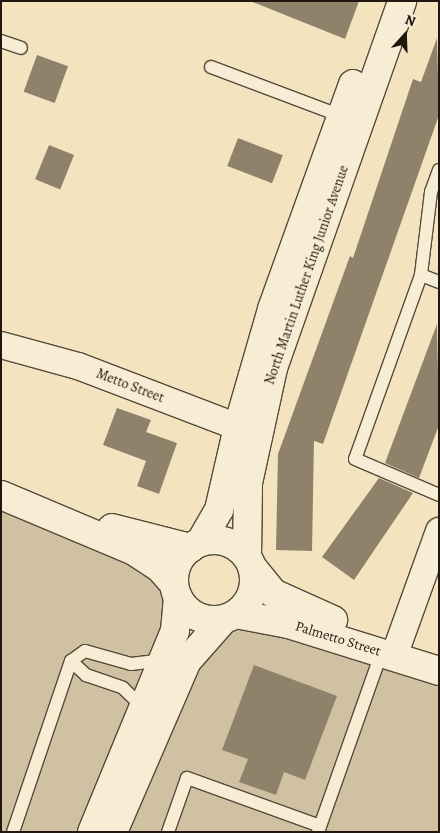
<!DOCTYPE html>
<style>
body{margin:0}
#map{position:relative;width:440px;height:833px;overflow:hidden;background:#f3e4bf;font-family:Alegreya,serif}
div>[style]{position:absolute}
[style*='--x']{left:calc(var(--x)*1px);top:calc(var(--y)*1px);width:calc(var(--w)*1px);rotate:calc(var(--a)*1deg)}
.green>*{inset:0;background:#cfc1a1}
.building>*{inset:0;background:#8f826b;transform-origin:0 0}
.roads{filter:drop-shadow(1px 0 #564a3b) drop-shadow(-1px 0 #564a3b) drop-shadow(0 1px #564a3b) drop-shadow(0 -1px #564a3b)}
.lane>*{height:12px;margin:-6px;padding:0 6px;transform-origin:6px;border-radius:6px;background:#f7edd5}
.street>*{height:26px;margin:-13px;padding:0 13px;transform-origin:13px;border-radius:13px;background:#f7edd5}
.secondary>*{height:28px;margin:-14px;padding:0 14px;transform-origin:14px;border-radius:14px;background:#f7edd5}
.secondary>.ring{margin:-14px;padding:0;box-sizing:content-box;background:none;border:28px solid #f7edd5;border-radius:50%}
span{translate:-50% -50%;white-space:nowrap;text-align:center;line-height:1.15;-webkit-text-stroke:4px #f7edd5;paint-order:stroke}
.street-label{font-size:14px;color:#22170f}
.frame{position:absolute;inset:0;border:2px solid #22170f;pointer-events:none}
.north{position:absolute;left:380px;top:10px;width:50px;height:50px;-webkit-text-stroke:4px #f7edd5;paint-order:stroke;rotate:20deg;font-size:14px;font-weight:700;line-height:20px;text-align:center;color:#22170f}
.north::after{content:'';display:block;margin:auto;width:18px;height:22px;background:#22170f;clip-path:polygon(50% 0,100% 100%,50% 72%,0 100%)}
</style>
<div id="map">
<div class="green">
<div style="clip-path:polygon(1px 508px,144px 571px,162px 589px,166px 602px,164px 629px,80px 832px,1px 832px)"></div>
<div style="clip-path:polygon(239px 627px,284px 636px,439px 684px,439px 832px,125px 832px,202px 657px,227px 631px)"></div>
</div>
<div class="building">
<div style="clip-path:polygon(250px 1px,359px 1px,345px 39px)"></div>
<div style="clip-path:polygon(437px 38px,439px 115px,323px 444px,314px 441px,312px 551px,276px 550px,278px 454px,350px 256px,353px 258px,413px 79px,421px 82px)"></div>
<div style="left:37px;top:55px;width:33px;height:39px;rotate:20deg"></div>
<div style="left:238px;top:138px;width:48px;height:30px;rotate:21deg"></div>
<div style="left:49px;top:145px;width:27px;height:37px;rotate:22deg"></div>
<div style="clip-path:polygon(437px 324px,439px 425px,419px 478px,385px 463px)"></div>
<div style="clip-path:polygon(117px 408px,151px 420px,146px 432px,177px 443px,159px 494px,137px 486px,146px 461px,103px 445px)"></div>
<div style="clip-path:polygon(379px 478px,413px 493px,354px 580px,322px 557px)"></div>
<div style="clip-path:polygon(254px 665px,337px 696px,305px 780px,284px 772px,276px 795px,239px 782px,248px 759px,222px 750px)"></div>
</div>
<div class="roads">
<div class="lane">
<div style="--x:1;--y:41;--w:21;--a:19"></div>
<div style="--x:211;--y:67;--w:142;--a:20.6"></div>
<div style="--x:439;--y:170;--w:23;--a:110"></div>
<div style="--x:431;--y:192;--w:84;--a:96.9"></div>
<div style="--x:421;--y:275;--w:195;--a:109.7"></div>
<div style="--x:355;--y:459;--w:91;--a:23.2"></div>
<div style="--x:421;--y:275;--w:19;--a:21"></div>
<div style="--x:71;--y:661;--w:21;--a:43"></div>
<div style="--x:86;--y:675;--w:39;--a:19"></div>
<div style="--x:123;--y:688;--w:28;--a:44"></div>
<div style="--x:13;--y:832;--w:181;--a:-71.3"></div>
<div style="--x:71;--y:661;--w:17;--a:-36"></div>
<div style="--x:85;--y:651;--w:48;--a:15.8"></div>
<div style="--x:131;--y:664;--w:31;--a:-7"></div>
<div style="--x:168;--y:832;--w:57;--a:-70.6"></div>
<div style="--x:187;--y:778;--w:141;--a:19.8"></div>
<div style="--x:318;--y:832;--w:192;--a:-70.5"></div>
</div>
<div class="street">
<div style="--x:1;--y:345;--w:80;--a:15.3"></div>
<div style="--x:78;--y:366;--w:191;--a:20.9"></div>
<div style="--x:394;--y:656;--w:133;--a:-70.2"></div>
</div>
<div class="secondary">
<div style="--x:1;--y:495;--w:144;--a:22.8"></div>
<div style="--x:134;--y:551;--w:31;--a:33"></div>
<div style="--x:160;--y:568;--w:21;--a:49"></div>
<div style="--x:112;--y:528;--w:81;--a:14.4"></div>
<div class="ring" style="left:174px;top:540px;width:52px;height:52px"></div>
<div style="--x:201;--y:541;--w:36;--a:-60"></div>
<div style="--x:219;--y:510;--w:85;--a:-77.1"></div>
<div style="--x:238;--y:427;--w:123;--a:-73.9"></div>
<div style="--x:272;--y:309;--w:239;--a:-70.2"></div>
<div style="--x:247;--y:557;--w:74;--a:-89.2"></div>
<div style="--x:248;--y:483;--w:118;--a:-77.7"></div>
<div style="--x:273;--y:368;--w:389;--a:-70.6"></div>
<div style="--x:253;--y:568;--w:32;--a:51"></div>
<div style="--x:273;--y:593;--w:66;--a:24.2"></div>
<div style="--x:236;--y:614;--w:53;--a:10.9"></div>
<div style="--x:288;--y:624;--w:158;--a:17.3"></div>
<div style="--x:92;--y:832;--w:217;--a:-67.6"></div>
<div style="--x:175;--y:631;--w:34;--a:-85"></div>
<div style="--x:113;--y:832;--w:186;--a:-66.6"></div>
<div style="--x:187;--y:661;--w:56;--a:-48.6"></div>
</div>
</div>
<div class="street-label">
<span style="left:307px;top:275px;rotate:-71deg">North Martin Luther King Junior Avenue</span>
<span style="left:130px;top:386px;rotate:21deg">Metto Street</span>
<span style="left:338px;top:639px;rotate:17deg">Palmetto Street</span>
</div>
<div class="frame"></div>
<div class="north">N</div>
</div>
